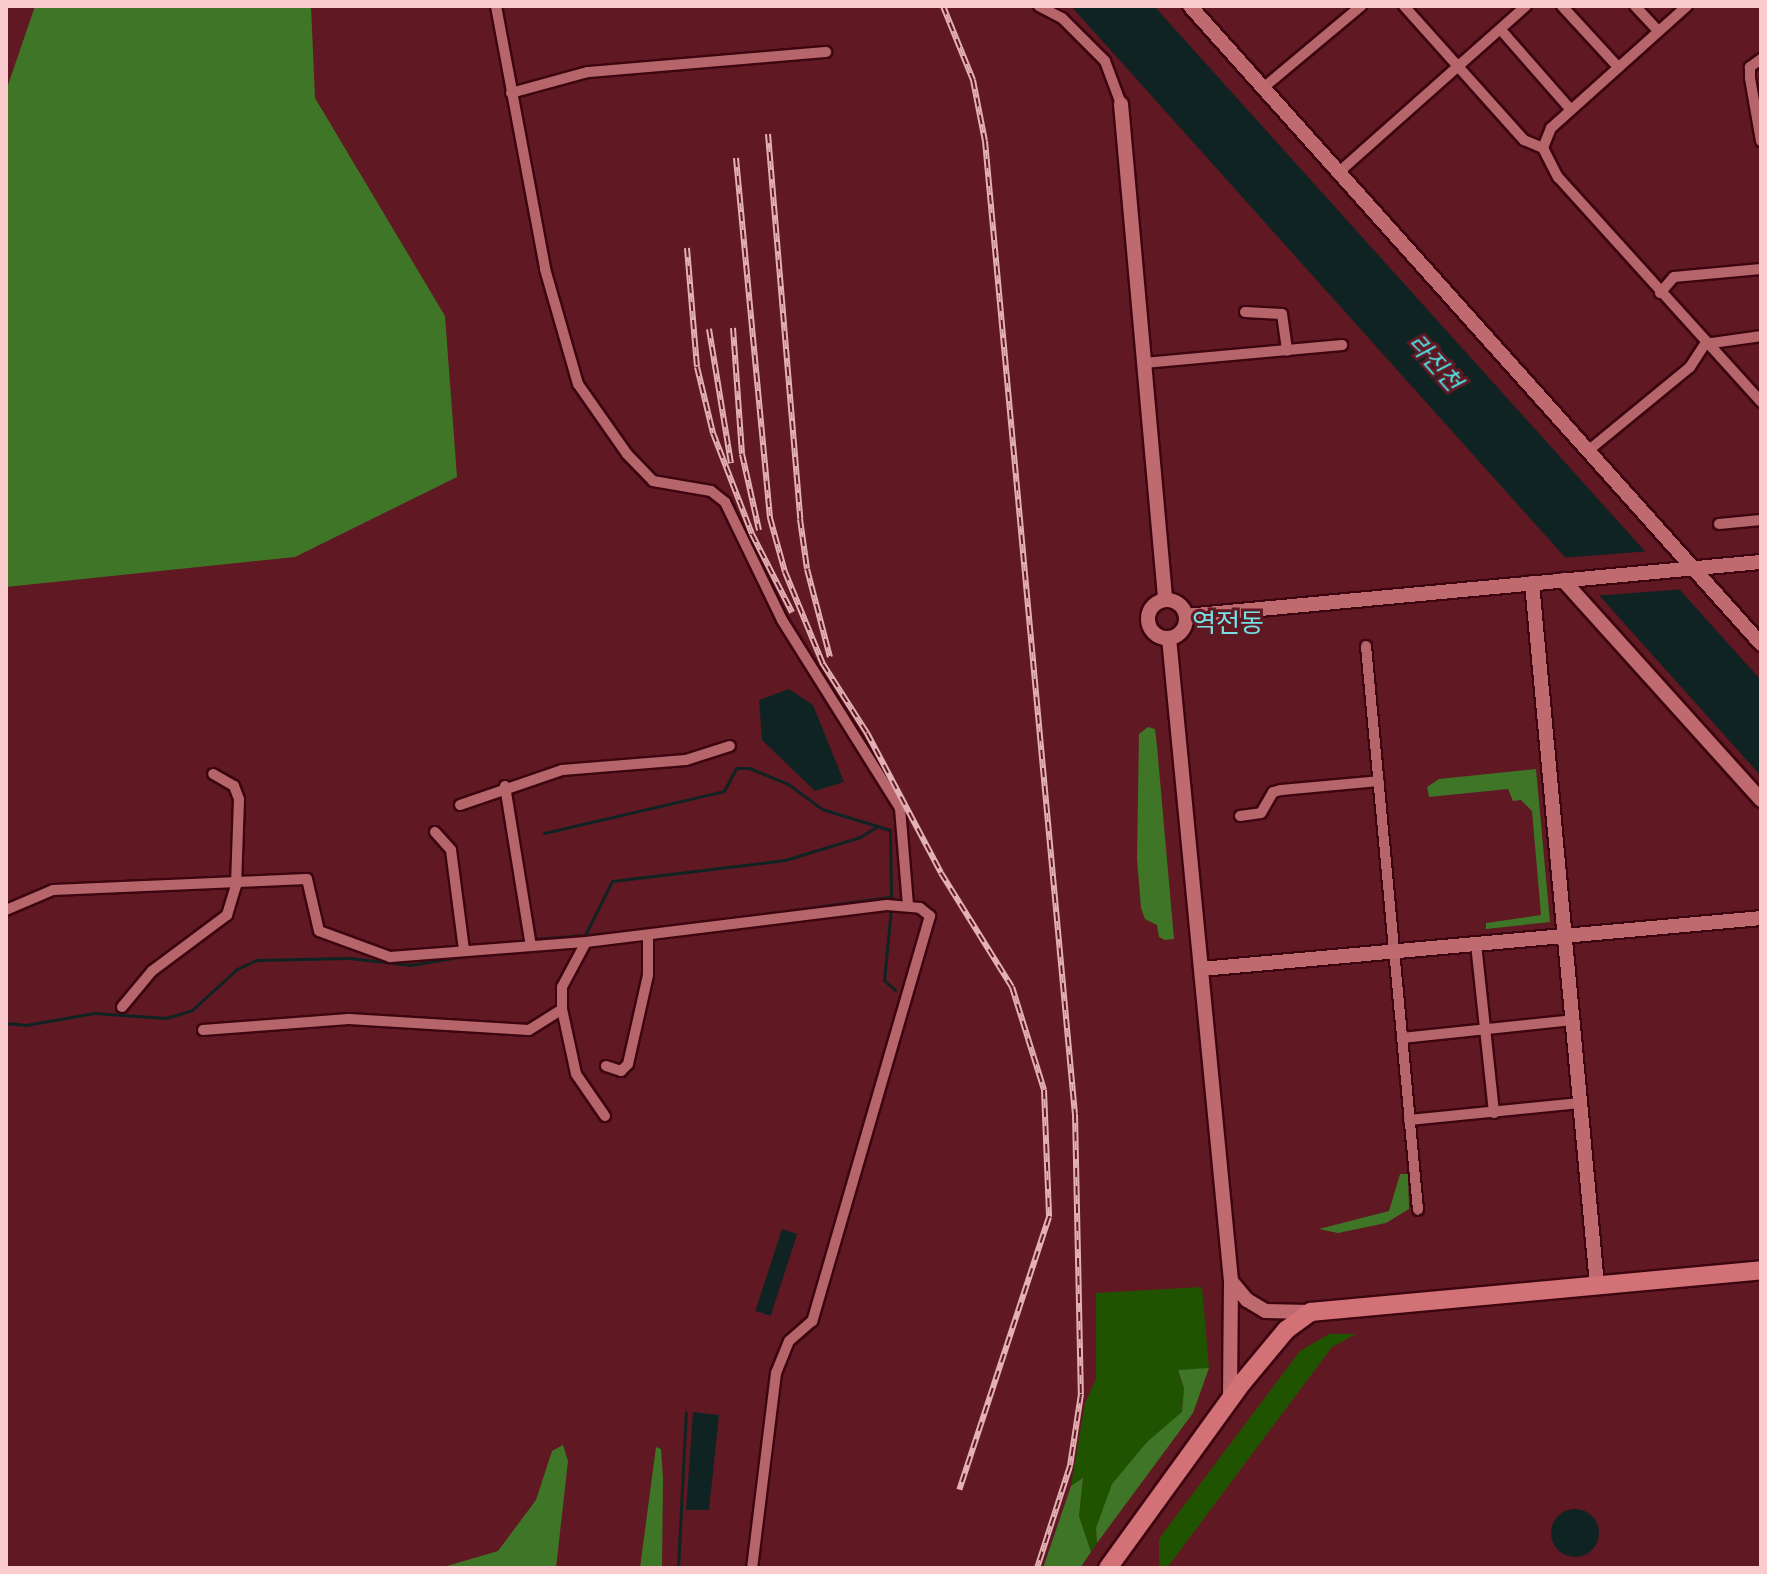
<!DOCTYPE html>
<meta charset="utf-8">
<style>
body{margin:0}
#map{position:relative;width:1767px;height:1574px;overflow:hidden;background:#601822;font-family:"Varela Round","Noto Sans KR",sans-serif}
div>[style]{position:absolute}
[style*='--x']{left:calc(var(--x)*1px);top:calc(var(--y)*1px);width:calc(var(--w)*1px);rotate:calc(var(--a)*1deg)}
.green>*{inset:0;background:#205300}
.forest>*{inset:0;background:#3f7527}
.water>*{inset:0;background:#102323;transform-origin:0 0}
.round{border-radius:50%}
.pier>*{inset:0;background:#601822}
.stream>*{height:3px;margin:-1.5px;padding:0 1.5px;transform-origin:1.5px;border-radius:1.5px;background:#102323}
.roads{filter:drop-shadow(2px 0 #3c050f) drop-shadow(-2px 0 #3c050f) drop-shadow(0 2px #3c050f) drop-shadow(0 -2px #3c050f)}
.street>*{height:10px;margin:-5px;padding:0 5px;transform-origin:5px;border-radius:5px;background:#b6666a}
.secondary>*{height:14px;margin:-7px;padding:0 7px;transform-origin:7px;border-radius:7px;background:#be6a6e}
.secondary>.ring{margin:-7px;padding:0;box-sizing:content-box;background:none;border:14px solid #be6a6e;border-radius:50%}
.highway>*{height:18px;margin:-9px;padding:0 9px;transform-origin:9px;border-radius:9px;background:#d27277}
.rail>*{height:6px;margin-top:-3px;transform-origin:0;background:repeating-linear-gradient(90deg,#601822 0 9px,#e3b1b3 0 18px);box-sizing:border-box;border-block:2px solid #e3b1b3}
span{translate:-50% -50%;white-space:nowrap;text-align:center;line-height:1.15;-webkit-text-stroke:6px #601822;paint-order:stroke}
.water-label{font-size:24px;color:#4fe3e6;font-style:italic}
.quarter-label{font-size:26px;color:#74e1e3}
.frame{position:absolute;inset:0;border:8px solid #facccd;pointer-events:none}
</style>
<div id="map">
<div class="green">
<div style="clip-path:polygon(1202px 1287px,1209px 1368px,1178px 1371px,1184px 1388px,1182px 1412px,1096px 1528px,1097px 1543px,1091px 1552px,1079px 1516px,1083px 1479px,1071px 1486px,1085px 1403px,1096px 1379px,1096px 1293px)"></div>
<div style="clip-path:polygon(1329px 1334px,1356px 1334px,1332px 1347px,1167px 1568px,1159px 1568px,1159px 1540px,1164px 1532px,1300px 1351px)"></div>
</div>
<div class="forest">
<div style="clip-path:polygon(35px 6px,311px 6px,315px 98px,445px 316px,457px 477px,295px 557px,6px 587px,6px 91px)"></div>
<div style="clip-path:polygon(1148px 727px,1155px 729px,1157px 746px,1174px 939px,1165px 940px,1159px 937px,1157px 925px,1145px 919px,1141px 908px,1137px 859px,1139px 734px)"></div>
<div style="clip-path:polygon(1536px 769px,1550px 922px,1486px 929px,1486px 923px,1541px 915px,1532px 811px,1521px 800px,1513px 801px,1508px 789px,1429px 797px,1427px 787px,1439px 779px)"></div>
<div style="clip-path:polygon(1400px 1174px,1408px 1174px,1409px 1209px,1386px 1223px,1338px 1233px,1319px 1229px,1389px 1211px)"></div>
<div style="clip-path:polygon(1209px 1368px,1193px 1413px,1097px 1543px,1096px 1528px,1112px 1484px,1147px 1442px,1182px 1412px,1184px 1388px,1178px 1370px)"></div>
<div style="clip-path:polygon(563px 1445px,568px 1461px,556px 1568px,440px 1568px,498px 1551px,536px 1500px,552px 1451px)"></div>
<div style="clip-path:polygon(656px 1447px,661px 1449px,663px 1478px,662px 1568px,640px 1568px)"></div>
<div style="clip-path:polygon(1083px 1478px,1079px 1516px,1091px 1552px,1080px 1568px,1043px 1568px,1071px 1486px)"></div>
</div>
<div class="water">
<div style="clip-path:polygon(1071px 6px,1154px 6px,1761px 680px,1761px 776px)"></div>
<div style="clip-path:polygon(789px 689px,813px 705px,844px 782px,815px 791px,762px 740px,759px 700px)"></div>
<div style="left:782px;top:1229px;width:16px;height:86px;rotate:18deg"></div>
<div style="clip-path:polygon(693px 1412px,719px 1415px,709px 1510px,686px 1510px)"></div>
<div class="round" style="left:1551px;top:1509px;width:48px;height:48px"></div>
</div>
<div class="pier">
<div style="clip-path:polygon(1651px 551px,1684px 589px,1594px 596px,1561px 558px)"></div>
</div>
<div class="stream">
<div style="--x:544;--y:833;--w:177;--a:-13.1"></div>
<div style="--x:716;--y:793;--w:8;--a:-14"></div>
<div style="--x:724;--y:791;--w:26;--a:-62"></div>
<div style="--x:736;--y:768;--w:13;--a:0"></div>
<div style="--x:749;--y:768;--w:42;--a:22.3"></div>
<div style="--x:788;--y:784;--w:42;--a:36.3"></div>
<div style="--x:822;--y:809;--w:71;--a:17.2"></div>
<div style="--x:890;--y:830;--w:67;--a:89.1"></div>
<div style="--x:891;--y:909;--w:71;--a:95.6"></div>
<div style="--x:884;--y:980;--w:15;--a:42"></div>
<div style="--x:705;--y:922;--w:188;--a:-7.7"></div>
<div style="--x:585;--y:935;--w:60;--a:-63.4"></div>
<div style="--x:612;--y:881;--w:174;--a:-6.9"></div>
<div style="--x:785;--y:860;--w:78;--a:-17"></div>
<div style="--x:860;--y:837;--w:19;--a:-32"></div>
<div style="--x:534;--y:939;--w:104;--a:-4.4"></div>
<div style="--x:483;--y:946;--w:43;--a:-7.9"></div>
<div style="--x:6;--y:1023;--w:20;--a:6"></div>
<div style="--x:26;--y:1025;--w:69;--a:-10"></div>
<div style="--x:94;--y:1013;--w:72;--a:4"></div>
<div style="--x:166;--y:1018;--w:27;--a:-17"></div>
<div style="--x:192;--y:1010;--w:61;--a:-42.3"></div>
<div style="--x:237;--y:969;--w:21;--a:-25"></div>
<div style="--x:256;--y:960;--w:93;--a:-1.2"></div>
<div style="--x:349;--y:958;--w:62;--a:6.4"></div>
<div style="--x:411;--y:965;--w:66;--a:-9.6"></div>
<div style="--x:678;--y:1568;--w:156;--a:-87.1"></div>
</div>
<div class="roads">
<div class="street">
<div style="--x:496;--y:6;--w:268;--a:79.4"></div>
<div style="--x:545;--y:269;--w:120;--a:74"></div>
<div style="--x:578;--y:384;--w:85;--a:55"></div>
<div style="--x:627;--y:454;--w:37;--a:46"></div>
<div style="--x:653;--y:481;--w:59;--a:9.8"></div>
<div style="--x:711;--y:491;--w:18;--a:38"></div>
<div style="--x:725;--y:502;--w:131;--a:64.2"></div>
<div style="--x:782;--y:620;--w:222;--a:57.9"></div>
<div style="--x:900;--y:808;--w:98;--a:85.3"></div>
<div style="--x:1039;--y:6;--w:26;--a:28"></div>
<div style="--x:1062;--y:18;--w:61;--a:45"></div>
<div style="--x:1105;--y:61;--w:46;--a:69.6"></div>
<div style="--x:1404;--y:6;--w:180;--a:48.2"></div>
<div style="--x:1524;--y:140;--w:21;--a:23"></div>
<div style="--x:1562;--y:6;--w:83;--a:47.4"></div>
<div style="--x:1635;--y:6;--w:34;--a:47"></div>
<div style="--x:1687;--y:6;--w:183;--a:138.1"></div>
<div style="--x:1551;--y:128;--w:22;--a:112"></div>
<div style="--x:1543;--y:148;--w:33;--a:63"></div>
<div style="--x:1558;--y:177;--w:303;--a:47.9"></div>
<div style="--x:1501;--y:30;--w:106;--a:48.8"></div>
<div style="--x:1761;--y:59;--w:14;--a:144"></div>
<div style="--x:1750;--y:67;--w:11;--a:90"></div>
<div style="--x:1750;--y:78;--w:64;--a:80.1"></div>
<div style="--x:1263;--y:88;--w:128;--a:-39.9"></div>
<div style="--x:511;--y:93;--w:80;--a:-15.3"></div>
<div style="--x:588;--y:72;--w:239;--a:-4.8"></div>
<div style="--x:1339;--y:172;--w:250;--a:-41.6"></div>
<div style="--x:1660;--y:293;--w:21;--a:-49"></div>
<div style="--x:1674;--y:277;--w:87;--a:-5.3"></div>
<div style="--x:1245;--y:312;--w:37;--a:3"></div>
<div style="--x:1282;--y:314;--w:37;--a:82"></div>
<div style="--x:1144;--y:363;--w:199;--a:-5.2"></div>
<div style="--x:1589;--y:450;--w:131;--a:-39.4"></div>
<div style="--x:1690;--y:367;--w:27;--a:-57"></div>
<div style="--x:1705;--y:344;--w:57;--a:-8.1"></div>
<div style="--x:1719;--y:524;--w:42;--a:-5.4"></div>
<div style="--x:1366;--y:646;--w:566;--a:84.73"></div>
<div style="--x:505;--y:786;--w:162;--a:80.8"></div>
<div style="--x:460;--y:805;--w:108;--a:-18.9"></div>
<div style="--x:562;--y:770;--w:124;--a:-4.6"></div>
<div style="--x:686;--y:760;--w:46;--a:-17.7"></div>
<div style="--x:1240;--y:816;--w:21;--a:-8"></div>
<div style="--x:1261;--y:813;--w:24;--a:-60"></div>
<div style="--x:1273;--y:792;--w:8;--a:-14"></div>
<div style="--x:1281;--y:790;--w:98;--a:-5.2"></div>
<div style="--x:435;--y:832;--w:24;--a:48"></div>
<div style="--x:451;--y:850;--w:101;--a:82.6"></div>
<div style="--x:6;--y:910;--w:51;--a:-23.1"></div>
<div style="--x:53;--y:890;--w:254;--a:-2.5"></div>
<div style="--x:307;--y:879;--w:53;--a:77"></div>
<div style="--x:319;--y:931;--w:76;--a:20.1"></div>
<div style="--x:390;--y:957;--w:197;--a:-4.4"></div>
<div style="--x:586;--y:942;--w:303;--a:-7"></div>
<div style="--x:887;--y:905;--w:33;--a:5"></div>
<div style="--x:920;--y:908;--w:13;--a:39"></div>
<div style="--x:930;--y:916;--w:422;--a:106.2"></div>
<div style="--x:812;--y:1321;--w:30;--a:139"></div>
<div style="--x:789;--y:1341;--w:35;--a:112"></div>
<div style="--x:776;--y:1373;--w:196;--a:97"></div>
<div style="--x:1476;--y:944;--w:170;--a:83.9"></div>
<div style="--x:122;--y:1007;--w:47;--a:-50.2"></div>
<div style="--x:152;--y:971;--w:94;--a:-36.7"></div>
<div style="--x:227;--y:915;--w:31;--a:-73"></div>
<div style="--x:236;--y:885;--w:86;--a:-88"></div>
<div style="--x:239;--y:799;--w:14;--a:-111"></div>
<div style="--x:234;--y:786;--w:24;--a:-150"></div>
<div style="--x:562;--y:1009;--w:66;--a:77.8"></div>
<div style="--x:576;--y:1074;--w:51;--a:55.4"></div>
<div style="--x:203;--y:1030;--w:146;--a:-4.3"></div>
<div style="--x:349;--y:1019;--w:180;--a:3.5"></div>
<div style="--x:529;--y:1030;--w:39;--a:-32"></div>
<div style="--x:562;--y:1009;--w:22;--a:-90"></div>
<div style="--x:562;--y:987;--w:51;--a:-61.9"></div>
<div style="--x:1402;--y:1038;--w:171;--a:-6"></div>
<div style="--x:606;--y:1066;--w:16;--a:18"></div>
<div style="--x:621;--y:1071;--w:10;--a:-45"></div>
<div style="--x:628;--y:1064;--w:91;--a:-77.3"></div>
<div style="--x:648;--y:975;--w:40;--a:-90"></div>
<div style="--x:1409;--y:1120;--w:172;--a:-5.7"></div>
</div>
<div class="secondary">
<div style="--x:1190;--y:6;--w:856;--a:48.17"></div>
<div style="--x:1121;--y:104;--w:498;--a:84.9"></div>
<div style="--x:1563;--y:580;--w:296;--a:48"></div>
<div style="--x:1532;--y:583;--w:705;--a:84.71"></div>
<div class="ring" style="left:1148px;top:600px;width:24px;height:24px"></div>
<div style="--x:1186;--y:616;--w:578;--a:-5.37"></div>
<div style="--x:1169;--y:638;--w:646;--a:84.49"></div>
<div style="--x:1231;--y:1281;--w:119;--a:90.5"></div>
<div style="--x:1201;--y:969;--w:562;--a:-5.2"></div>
<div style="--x:1231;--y:1281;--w:25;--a:50"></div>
<div style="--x:1247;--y:1300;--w:21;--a:31"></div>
<div style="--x:1265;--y:1311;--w:45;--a:1.3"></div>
</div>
<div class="highway">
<div style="--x:1108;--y:1568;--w:228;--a:-54.1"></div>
<div style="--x:1242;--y:1383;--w:69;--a:-50.3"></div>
<div style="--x:1286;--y:1330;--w:31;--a:-36"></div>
<div style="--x:1311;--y:1312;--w:452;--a:-5.3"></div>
</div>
</div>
<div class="rail">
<div style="--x:943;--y:6;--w:80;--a:67.9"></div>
<div style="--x:973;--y:80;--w:62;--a:78.9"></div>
<div style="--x:985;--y:141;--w:977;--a:84.72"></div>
<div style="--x:1075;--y:1114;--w:280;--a:88.8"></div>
<div style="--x:1081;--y:1394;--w:73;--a:98.7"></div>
<div style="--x:1070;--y:1466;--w:107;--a:107.9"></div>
<div style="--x:768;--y:134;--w:386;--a:85.2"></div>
<div style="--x:800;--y:519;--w:50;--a:82"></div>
<div style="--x:807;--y:569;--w:91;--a:75.4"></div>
<div style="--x:736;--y:158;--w:362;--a:84.6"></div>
<div style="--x:770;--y:518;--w:56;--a:74.5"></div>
<div style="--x:785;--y:572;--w:100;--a:67.6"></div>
<div style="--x:823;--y:664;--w:82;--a:57.5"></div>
<div style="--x:867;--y:733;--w:158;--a:62.1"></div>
<div style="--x:941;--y:873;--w:134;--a:58.1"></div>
<div style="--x:1012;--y:987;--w:108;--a:72.7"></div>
<div style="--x:1044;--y:1090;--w:127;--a:87.7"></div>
<div style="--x:1049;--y:1217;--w:287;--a:108.2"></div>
<div style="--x:687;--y:248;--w:119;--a:85.2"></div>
<div style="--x:697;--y:367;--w:68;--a:76.4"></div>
<div style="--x:713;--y:433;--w:108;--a:68.9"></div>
<div style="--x:752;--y:534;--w:88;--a:62.9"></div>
<div style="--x:733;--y:328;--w:126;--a:85.9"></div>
<div style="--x:742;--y:454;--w:78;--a:77.4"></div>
<div style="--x:709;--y:329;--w:136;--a:80.7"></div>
</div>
<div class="water-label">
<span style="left:1434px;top:363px;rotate:48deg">라진천</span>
</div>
<div class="quarter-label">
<span style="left:1228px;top:624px">역전동</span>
</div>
<div class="frame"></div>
</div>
